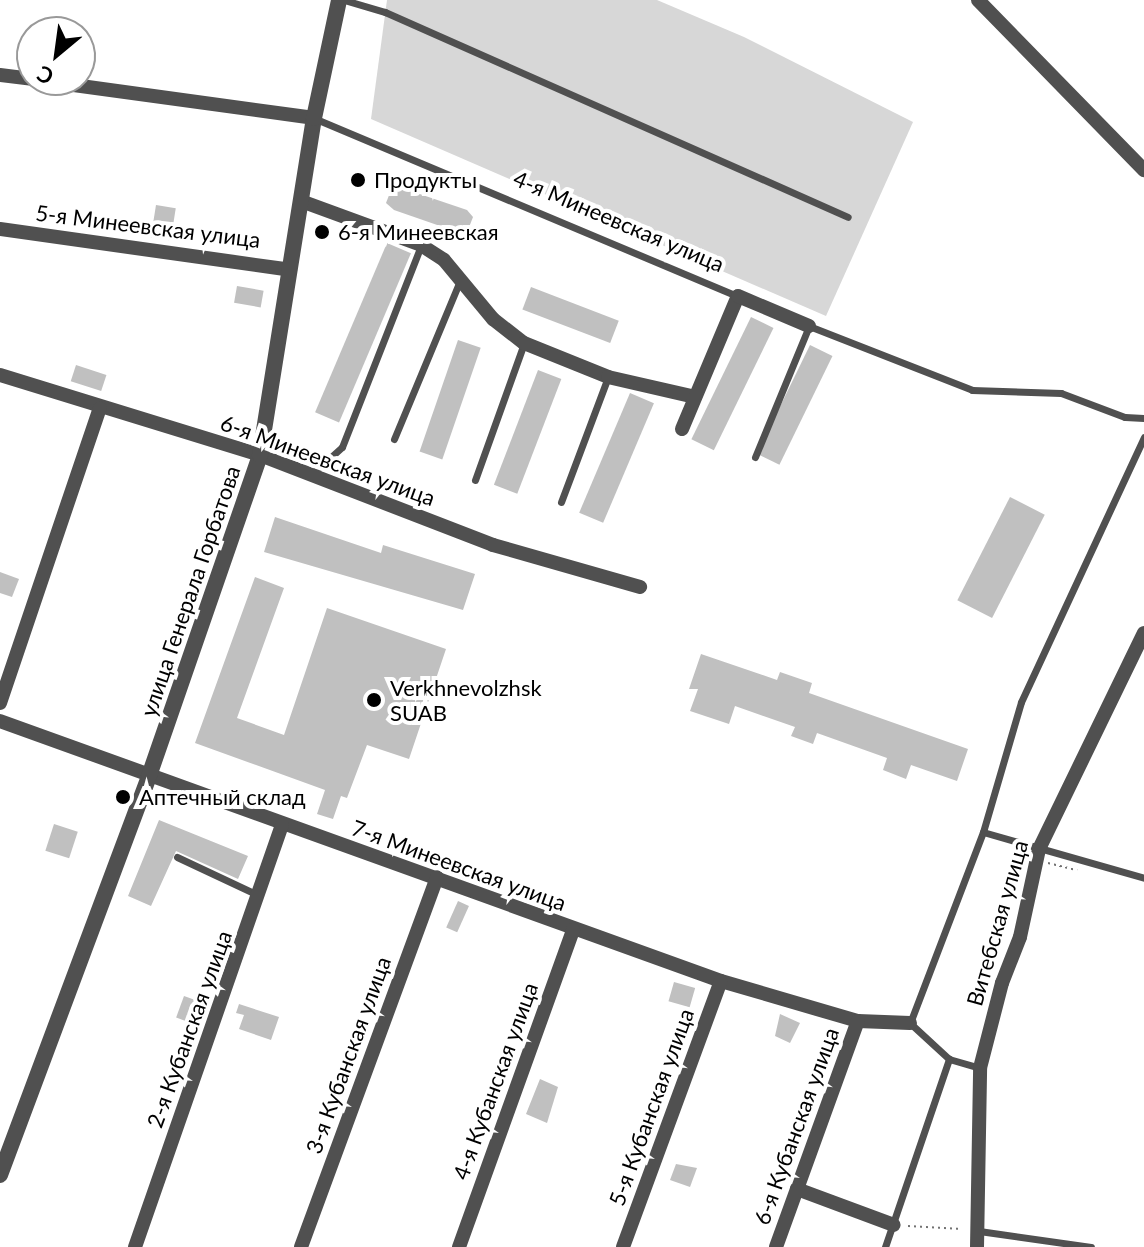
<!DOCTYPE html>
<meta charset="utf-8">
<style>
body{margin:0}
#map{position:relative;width:1144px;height:1247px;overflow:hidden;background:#fff;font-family:Lato,sans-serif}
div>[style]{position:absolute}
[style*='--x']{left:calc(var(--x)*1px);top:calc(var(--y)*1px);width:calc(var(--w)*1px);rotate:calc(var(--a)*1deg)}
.green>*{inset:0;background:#d7d7d7}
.building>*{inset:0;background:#c0c0c0;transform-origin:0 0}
.path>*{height:2px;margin-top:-1px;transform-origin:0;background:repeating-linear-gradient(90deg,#727272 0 2px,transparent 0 6px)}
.service>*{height:7px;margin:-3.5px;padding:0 3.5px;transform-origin:3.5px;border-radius:3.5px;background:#505050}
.minor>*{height:14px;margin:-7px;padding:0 7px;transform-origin:7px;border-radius:7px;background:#505050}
.tertiary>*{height:16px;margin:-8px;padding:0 8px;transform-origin:8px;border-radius:8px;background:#505050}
.dots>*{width:22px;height:22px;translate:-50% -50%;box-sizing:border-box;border:4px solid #fff;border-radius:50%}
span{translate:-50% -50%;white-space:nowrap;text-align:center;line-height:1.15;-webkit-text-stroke:8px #fff;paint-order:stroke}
.poi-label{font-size:22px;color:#000}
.left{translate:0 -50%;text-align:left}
.street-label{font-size:22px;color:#000}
.north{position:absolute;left:16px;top:16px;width:80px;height:80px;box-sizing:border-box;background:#fff;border:2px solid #999;border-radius:50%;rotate:209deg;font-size:22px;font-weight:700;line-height:32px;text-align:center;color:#000}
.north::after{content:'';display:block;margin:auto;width:28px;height:36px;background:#000;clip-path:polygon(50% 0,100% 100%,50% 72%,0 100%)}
</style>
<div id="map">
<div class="green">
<div style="clip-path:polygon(387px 0,657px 0,744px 37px,913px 122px,826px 316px,371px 119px)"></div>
</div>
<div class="building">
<div style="clip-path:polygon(393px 185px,467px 210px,473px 217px,466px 235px,394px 210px,386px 203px)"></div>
<div style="left:156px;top:205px;width:20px;height:33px;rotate:9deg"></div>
<div style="left:387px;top:243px;width:26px;height:184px;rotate:23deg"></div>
<div style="left:237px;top:286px;width:27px;height:17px;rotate:10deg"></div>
<div style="left:531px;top:287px;width:94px;height:24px;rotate:21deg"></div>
<div style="left:751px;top:317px;width:25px;height:136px;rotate:26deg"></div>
<div style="left:458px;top:340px;width:24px;height:118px;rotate:19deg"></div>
<div style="left:810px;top:345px;width:25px;height:121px;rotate:26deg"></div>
<div style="left:76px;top:365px;width:32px;height:17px;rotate:18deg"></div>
<div style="left:538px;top:370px;width:25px;height:123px;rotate:21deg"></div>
<div style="left:630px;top:393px;width:26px;height:130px;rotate:23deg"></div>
<div style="left:1010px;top:497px;width:39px;height:116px;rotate:27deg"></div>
<div style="clip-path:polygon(275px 517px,381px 553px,383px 545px,475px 574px,463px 610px,264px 552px)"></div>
<div style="clip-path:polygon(0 572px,19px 579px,12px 597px,0 593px)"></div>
<div style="clip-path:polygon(255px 577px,284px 588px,237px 718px,284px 735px,327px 608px,446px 649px,409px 759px,367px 745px,347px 798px,341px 796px,333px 819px,317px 814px,325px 790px,195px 743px)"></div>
<div style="clip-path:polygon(701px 654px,777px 680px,780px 672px,812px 683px,809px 693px,968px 749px,957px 781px,911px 765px,906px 779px,883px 770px,887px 758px,817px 733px,813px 744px,791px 736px,795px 727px,735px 706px,729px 724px,690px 711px,698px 689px,689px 689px)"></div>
<div style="clip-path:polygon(159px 820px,248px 856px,238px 879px,176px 851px,151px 906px,128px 896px)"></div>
<div style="left:54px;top:824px;width:25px;height:28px;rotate:18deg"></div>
<div style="left:458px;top:901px;width:12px;height:29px;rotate:24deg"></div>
<div style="left:674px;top:982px;width:22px;height:20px;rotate:16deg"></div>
<div style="left:184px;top:996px;width:20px;height:23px;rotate:20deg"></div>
<div style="clip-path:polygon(239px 1004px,279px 1017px,271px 1040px,239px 1029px,244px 1015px,236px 1013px)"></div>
<div style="clip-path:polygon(780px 1014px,800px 1023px,790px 1043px,775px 1036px)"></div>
<div style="clip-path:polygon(540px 1079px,558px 1087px,547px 1123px,526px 1114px)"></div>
<div style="clip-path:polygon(676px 1164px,697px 1168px,690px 1187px,670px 1180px)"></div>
</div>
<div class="path">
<div style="--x:1048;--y:863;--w:30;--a:14"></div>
<div style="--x:908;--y:1226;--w:54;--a:3.2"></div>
</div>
<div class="service">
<div style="--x:344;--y:0;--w:43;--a:16.3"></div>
<div style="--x:385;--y:12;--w:506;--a:23.88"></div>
<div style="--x:316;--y:119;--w:458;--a:22.8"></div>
<div style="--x:394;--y:439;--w:169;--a:-67.4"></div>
<div style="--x:755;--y:457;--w:142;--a:-67.6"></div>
<div style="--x:809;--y:326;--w:175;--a:21.4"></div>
<div style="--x:972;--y:390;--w:89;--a:1.9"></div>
<div style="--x:1061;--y:393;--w:68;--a:20.6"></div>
<div style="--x:1125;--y:417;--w:19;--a:3"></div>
<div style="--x:312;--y:474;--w:40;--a:-42"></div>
<div style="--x:342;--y:447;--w:217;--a:-68.6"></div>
<div style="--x:475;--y:480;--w:145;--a:-70.3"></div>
<div style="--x:561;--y:502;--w:134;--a:-69.4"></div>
<div style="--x:983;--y:832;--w:135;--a:-73.7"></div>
<div style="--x:1021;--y:702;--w:292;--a:-65.1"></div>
<div style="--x:177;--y:857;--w:89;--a:25.1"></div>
<div style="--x:949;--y:1059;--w:32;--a:16"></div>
<div style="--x:979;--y:1231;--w:113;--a:8.1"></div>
<div style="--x:885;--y:1247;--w:199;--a:-71.2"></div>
<div style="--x:949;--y:1059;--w:53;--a:-137.3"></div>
<div style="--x:910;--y:1023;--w:204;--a:-69.1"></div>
<div style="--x:983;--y:832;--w:167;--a:15.9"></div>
</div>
<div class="minor">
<div style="--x:978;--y:0;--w:238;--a:45.7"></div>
<div style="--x:0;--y:75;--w:32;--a:7"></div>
<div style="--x:37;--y:80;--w:280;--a:7.8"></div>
<div style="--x:301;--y:201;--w:128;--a:20.1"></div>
<div style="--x:421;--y:245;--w:27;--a:33"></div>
<div style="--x:444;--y:260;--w:77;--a:50.3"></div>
<div style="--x:493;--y:319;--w:39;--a:38"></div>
<div style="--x:524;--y:343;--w:91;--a:22"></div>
<div style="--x:608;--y:377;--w:89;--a:12.9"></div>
<div style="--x:0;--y:229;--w:293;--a:8"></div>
<div style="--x:0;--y:375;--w:272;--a:17.1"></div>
<div style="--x:260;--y:455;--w:250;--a:21.1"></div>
<div style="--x:493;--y:545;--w:153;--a:15.9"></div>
<div style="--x:682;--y:429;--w:144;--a:-67.2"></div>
<div style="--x:738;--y:296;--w:77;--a:22.9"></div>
<div style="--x:0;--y:703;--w:311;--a:-71.3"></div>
<div style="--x:0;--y:721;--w:766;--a:19.83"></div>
<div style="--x:721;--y:981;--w:143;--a:16.3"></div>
<div style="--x:858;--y:1021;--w:52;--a:2.2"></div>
<div style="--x:797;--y:1189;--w:103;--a:20.4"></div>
<div style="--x:135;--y:1247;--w:447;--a:-70.8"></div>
<div style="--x:301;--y:1247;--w:394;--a:-69.8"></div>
<div style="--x:459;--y:1247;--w:337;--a:-70.2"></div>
<div style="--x:623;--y:1247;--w:283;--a:-69.8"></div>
<div style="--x:776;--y:1247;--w:240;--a:-70.1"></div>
<div style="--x:977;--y:1247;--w:179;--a:-89"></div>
<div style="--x:980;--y:1068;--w:88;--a:-75.5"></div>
<div style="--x:1002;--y:983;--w:49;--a:-68.6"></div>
<div style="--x:1020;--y:937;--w:90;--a:-77.8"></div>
<div style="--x:1039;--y:849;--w:240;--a:-64.1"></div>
</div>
<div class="tertiary">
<div style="--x:0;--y:1175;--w:426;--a:-69.5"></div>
<div style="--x:149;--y:776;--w:340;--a:-70.9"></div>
<div style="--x:260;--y:455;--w:341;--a:-80.9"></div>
<div style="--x:314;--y:118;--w:121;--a:-78"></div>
</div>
<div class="dots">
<div style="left:358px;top:180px;background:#000"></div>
<div style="left:322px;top:232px;background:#000"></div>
<div style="left:374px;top:700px;background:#000"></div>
<div style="left:123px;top:797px;background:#000"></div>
</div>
<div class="poi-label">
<span class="left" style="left:374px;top:180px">Продукты</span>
<span class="left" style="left:338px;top:232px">6-я Минеевская</span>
<span class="left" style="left:390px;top:700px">Verkhnevolzhsk<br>SUAB</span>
<span class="left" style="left:139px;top:797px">Аптечный склад</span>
</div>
<div class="street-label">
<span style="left:619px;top:221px;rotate:23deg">4-я Минеевская улица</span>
<span style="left:148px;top:226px;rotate:7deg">5-я Минеевская улица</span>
<span style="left:328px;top:460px;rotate:20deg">6-я Минеевская улица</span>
<span style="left:190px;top:591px;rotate:-71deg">улица Генерала Горбатова</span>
<span style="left:459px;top:865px;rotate:20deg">7-я Минеевская улица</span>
<span style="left:997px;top:923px;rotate:-74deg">Витебская улица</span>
<span style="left:189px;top:1029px;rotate:-70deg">2-я Кубанская улица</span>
<span style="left:348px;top:1055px;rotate:-70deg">3-я Кубанская улица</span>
<span style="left:495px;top:1081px;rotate:-70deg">4-я Кубанская улица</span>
<span style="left:651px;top:1107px;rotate:-70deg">5-я Кубанская улица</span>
<span style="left:796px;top:1126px;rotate:-70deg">6-я Кубанская улица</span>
</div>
<div class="north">С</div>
</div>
